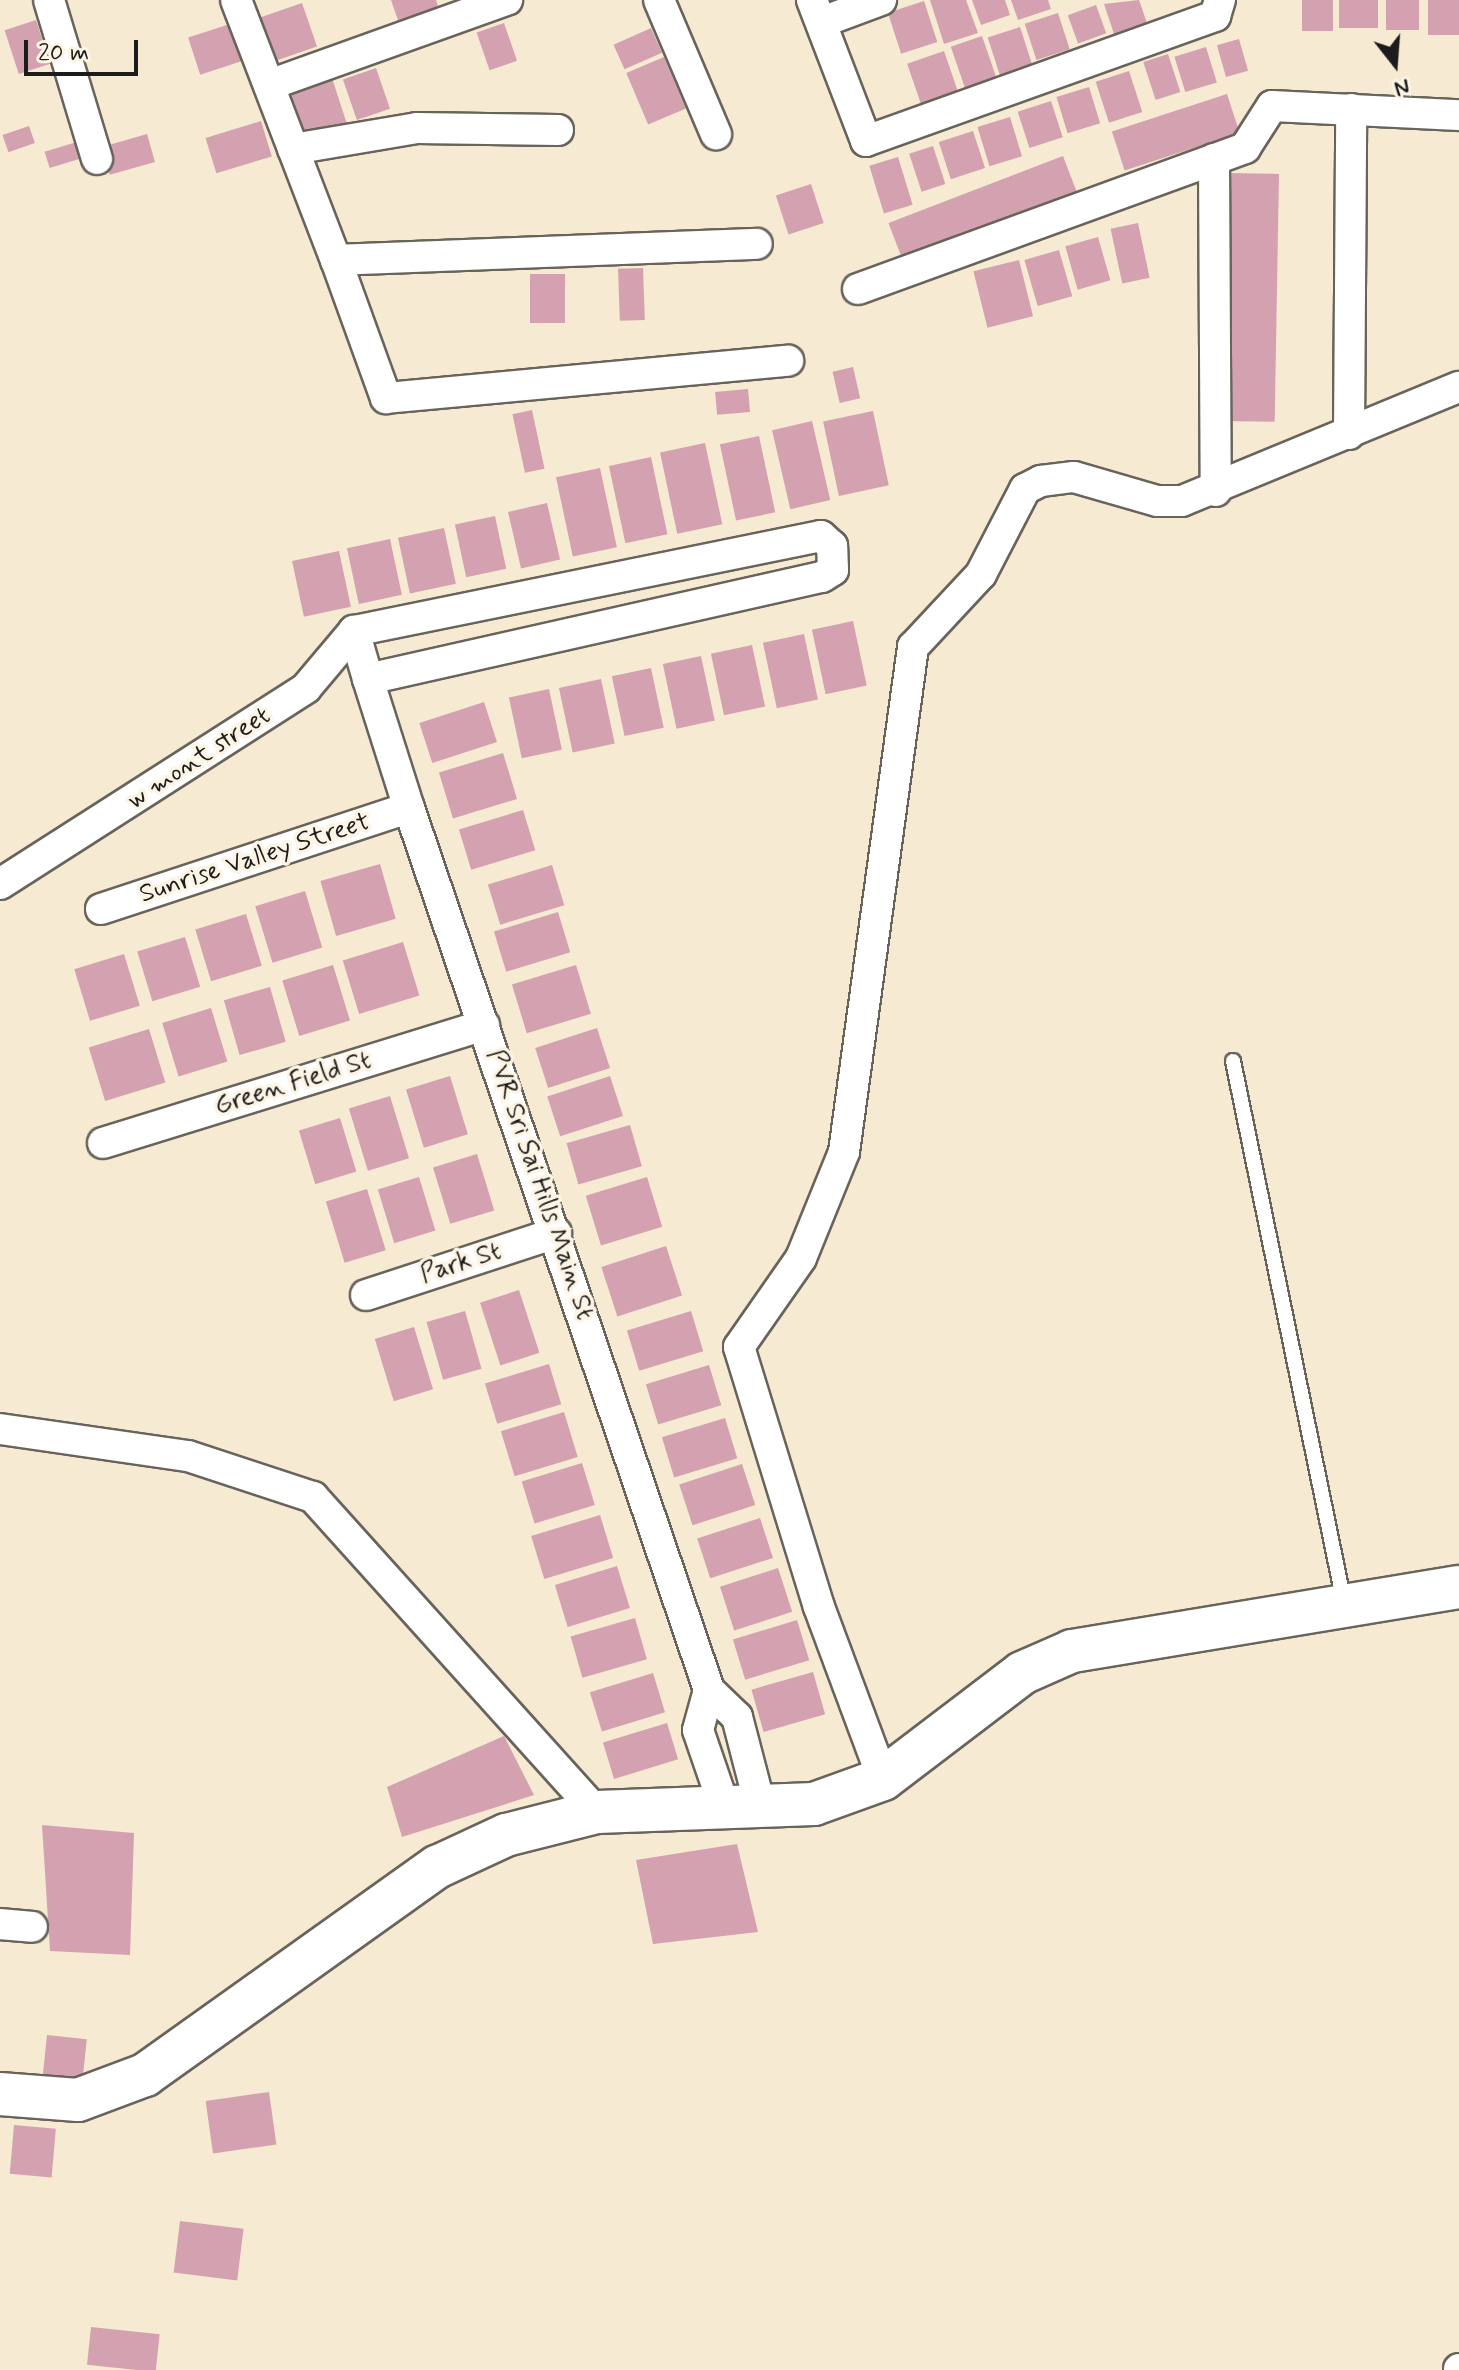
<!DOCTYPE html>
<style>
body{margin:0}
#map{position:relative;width:1459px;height:2370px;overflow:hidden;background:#f6ead2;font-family:Mynerve,sans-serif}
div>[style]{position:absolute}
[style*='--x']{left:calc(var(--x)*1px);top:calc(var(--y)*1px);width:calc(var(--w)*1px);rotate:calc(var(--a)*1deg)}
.building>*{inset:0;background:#d4a1b0;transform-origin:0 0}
.roads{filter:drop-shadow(2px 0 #68645c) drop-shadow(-2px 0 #68645c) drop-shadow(0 2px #68645c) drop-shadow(0 -2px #68645c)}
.lane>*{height:14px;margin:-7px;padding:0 7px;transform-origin:7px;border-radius:7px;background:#fff}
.street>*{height:30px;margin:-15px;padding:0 15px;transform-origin:15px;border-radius:15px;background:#fff}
.secondary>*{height:42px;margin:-21px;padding:0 21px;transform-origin:21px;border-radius:21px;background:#fff}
span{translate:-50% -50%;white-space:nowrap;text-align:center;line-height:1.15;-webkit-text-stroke:7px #fcf5e5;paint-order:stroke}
.street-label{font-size:26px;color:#1c1c1c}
.north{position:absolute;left:1355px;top:24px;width:80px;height:80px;-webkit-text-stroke:6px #fcf5e5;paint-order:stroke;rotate:163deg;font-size:22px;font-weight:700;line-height:32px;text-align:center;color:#1c1c1c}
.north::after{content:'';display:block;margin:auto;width:28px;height:36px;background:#1c1c1c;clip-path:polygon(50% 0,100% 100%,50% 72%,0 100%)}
.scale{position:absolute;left:24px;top:40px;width:114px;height:36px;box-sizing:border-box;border:4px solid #1c1c1c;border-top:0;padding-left:10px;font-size:24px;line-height:28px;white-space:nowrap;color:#1c1c1c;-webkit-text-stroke:6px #fcf5e5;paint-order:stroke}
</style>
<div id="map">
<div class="building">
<div style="clip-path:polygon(391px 0,436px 0,440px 13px,400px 26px)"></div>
<div style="clip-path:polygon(930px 0,966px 0,978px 33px,944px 44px)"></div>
<div style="clip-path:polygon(972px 0,1005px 0,1010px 15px,981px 25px)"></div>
<div style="clip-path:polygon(1011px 0,1048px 0,1051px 9px,1018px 20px)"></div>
<div style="clip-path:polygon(1139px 0,1147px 23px,1114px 34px,1104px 4px)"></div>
<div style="left:1302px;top:0;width:31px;height:31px"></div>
<div style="left:1339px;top:0;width:39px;height:28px"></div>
<div style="left:1386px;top:0;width:33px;height:30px"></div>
<div style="left:1428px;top:0;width:31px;height:35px"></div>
<div style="left:924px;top:1px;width:43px;height:38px;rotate:72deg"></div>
<div style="left:302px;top:3px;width:46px;height:46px;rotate:71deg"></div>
<div style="left:1096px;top:5px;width:30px;height:30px;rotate:70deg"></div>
<div style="left:1058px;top:13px;width:38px;height:35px;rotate:72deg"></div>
<div style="left:36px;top:20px;width:46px;height:33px;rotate:72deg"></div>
<div style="left:504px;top:23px;width:40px;height:29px;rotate:71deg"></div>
<div style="left:230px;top:24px;width:39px;height:44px;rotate:72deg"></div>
<div style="left:1020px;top:27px;width:42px;height:34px;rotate:72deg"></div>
<div style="left:651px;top:28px;width:27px;height:41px;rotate:66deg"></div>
<div style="left:982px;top:36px;width:50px;height:33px;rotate:71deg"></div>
<div style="left:1239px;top:39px;width:33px;height:23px;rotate:74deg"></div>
<div style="left:1206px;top:47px;width:37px;height:33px;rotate:73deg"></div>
<div style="left:944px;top:51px;width:50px;height:39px;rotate:71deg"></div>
<div style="left:1168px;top:54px;width:40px;height:26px;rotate:72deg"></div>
<div style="left:664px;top:57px;width:56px;height:41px;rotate:67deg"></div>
<div style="left:376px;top:68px;width:43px;height:35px;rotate:71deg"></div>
<div style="left:1129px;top:71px;width:43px;height:35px;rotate:72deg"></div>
<div style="left:332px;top:78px;width:47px;height:45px;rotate:72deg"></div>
<div style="left:1089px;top:87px;width:38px;height:34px;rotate:73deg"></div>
<div style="left:1227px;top:94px;width:41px;height:121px;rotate:72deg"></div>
<div style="left:1051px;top:101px;width:38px;height:35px;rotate:72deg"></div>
<div style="left:1010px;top:117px;width:41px;height:34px;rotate:73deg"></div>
<div style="left:261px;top:121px;width:37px;height:58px;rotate:73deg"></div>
<div style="left:29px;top:126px;width:18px;height:28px;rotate:71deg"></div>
<div style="left:973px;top:131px;width:39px;height:36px;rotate:72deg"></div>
<div style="left:147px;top:134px;width:29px;height:47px;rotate:74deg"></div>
<div style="left:80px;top:141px;width:17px;height:37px;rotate:73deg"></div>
<div style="left:933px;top:146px;width:40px;height:25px;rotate:72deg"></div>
<div style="left:1063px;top:156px;width:43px;height:187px;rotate:69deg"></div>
<div style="left:898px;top:157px;width:50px;height:30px;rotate:73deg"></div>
<div style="left:1228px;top:173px;width:51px;height:248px;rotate:1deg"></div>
<div style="left:811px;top:184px;width:41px;height:37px;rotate:72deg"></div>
<div style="left:1138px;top:223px;width:56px;height:28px;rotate:78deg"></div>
<div style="left:1098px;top:237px;width:45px;height:34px;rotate:74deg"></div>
<div style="left:1059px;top:250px;width:48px;height:36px;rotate:74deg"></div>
<div style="left:1019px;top:260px;width:58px;height:47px;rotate:76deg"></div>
<div style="left:643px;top:268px;width:52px;height:25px;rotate:88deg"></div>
<div style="left:565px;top:274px;width:49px;height:35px;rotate:90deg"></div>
<div style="left:853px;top:367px;width:32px;height:21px;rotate:77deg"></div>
<div style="left:748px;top:389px;width:23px;height:33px;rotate:85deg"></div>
<div style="left:532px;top:410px;width:60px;height:20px;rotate:78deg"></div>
<div style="left:873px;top:411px;width:76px;height:51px;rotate:78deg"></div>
<div style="left:812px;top:421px;width:81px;height:41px;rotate:77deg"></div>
<div style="left:759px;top:436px;width:78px;height:40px;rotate:78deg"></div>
<div style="left:705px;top:443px;width:83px;height:46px;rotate:78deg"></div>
<div style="left:651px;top:457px;width:79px;height:43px;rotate:78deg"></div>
<div style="left:600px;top:468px;width:81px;height:45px;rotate:78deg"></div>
<div style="left:547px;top:503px;width:58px;height:40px;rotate:77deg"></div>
<div style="left:495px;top:516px;width:54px;height:41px;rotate:78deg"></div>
<div style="left:444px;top:528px;width:57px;height:47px;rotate:78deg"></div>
<div style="left:390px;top:539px;width:57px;height:44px;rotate:78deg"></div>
<div style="left:339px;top:551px;width:57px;height:48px;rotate:78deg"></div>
<div style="left:853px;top:621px;width:66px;height:42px;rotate:78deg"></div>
<div style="left:804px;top:634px;width:67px;height:42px;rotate:78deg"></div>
<div style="left:752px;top:645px;width:63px;height:42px;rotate:78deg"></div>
<div style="left:701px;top:656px;width:66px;height:39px;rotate:78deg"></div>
<div style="left:651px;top:668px;width:61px;height:40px;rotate:78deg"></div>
<div style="left:601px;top:679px;width:66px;height:43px;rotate:78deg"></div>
<div style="left:549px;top:689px;width:62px;height:41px;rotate:78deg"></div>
<div style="left:484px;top:702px;width:42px;height:68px;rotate:72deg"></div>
<div style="left:503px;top:753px;width:48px;height:67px;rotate:73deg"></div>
<div style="left:523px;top:810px;width:42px;height:67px;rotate:73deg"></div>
<div style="left:380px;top:864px;width:57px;height:62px;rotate:74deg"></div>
<div style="left:552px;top:865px;width:42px;height:67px;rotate:73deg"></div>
<div style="left:305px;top:891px;width:59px;height:52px;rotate:73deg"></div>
<div style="left:558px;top:912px;width:42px;height:67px;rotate:73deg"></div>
<div style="left:246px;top:914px;width:54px;height:53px;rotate:73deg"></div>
<div style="left:185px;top:937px;width:52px;height:50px;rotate:73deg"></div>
<div style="left:403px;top:942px;width:56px;height:63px;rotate:73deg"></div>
<div style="left:124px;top:954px;width:54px;height:52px;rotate:73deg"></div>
<div style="left:333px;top:965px;width:58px;height:53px;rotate:73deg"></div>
<div style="left:576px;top:965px;width:51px;height:67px;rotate:73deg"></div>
<div style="left:270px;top:987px;width:57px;height:48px;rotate:74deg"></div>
<div style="left:211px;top:1008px;width:56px;height:51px;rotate:73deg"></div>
<div style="left:597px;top:1028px;width:42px;height:65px;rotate:72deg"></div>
<div style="left:149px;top:1029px;width:56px;height:63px;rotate:73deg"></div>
<div style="left:450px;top:1076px;width:61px;height:46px;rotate:73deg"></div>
<div style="left:610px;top:1076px;width:42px;height:66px;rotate:72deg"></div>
<div style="left:390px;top:1096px;width:65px;height:43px;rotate:73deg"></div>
<div style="left:340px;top:1118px;width:56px;height:43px;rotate:73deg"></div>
<div style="left:630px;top:1125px;width:43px;height:66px;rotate:74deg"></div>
<div style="left:477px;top:1154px;width:59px;height:46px;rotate:73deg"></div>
<div style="left:419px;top:1177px;width:56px;height:43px;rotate:73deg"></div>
<div style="left:647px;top:1177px;width:52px;height:64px;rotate:73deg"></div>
<div style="left:367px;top:1189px;width:64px;height:43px;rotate:73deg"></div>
<div style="left:666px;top:1246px;width:52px;height:68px;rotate:72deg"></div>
<div style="left:519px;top:1290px;width:66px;height:41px;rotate:72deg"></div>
<div style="left:465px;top:1311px;width:60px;height:40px;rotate:74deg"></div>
<div style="left:691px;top:1311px;width:42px;height:67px;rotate:73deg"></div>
<div style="left:414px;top:1327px;width:65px;height:41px;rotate:73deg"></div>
<div style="left:549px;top:1364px;width:42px;height:67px;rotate:73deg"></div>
<div style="left:709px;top:1365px;width:42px;height:66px;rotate:73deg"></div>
<div style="left:564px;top:1412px;width:47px;height:66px;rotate:73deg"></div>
<div style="left:725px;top:1418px;width:42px;height:66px;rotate:73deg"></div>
<div style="left:582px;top:1463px;width:44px;height:63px;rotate:73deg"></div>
<div style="left:742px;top:1464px;width:43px;height:66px;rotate:72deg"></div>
<div style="left:600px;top:1515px;width:45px;height:72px;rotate:73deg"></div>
<div style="left:760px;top:1518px;width:42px;height:66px;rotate:72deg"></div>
<div style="left:617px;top:1566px;width:44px;height:65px;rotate:73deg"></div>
<div style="left:778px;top:1568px;width:46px;height:61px;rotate:72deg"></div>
<div style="left:635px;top:1618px;width:43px;height:67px;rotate:74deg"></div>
<div style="left:797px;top:1620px;width:42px;height:67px;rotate:73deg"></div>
<div style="left:813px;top:1672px;width:44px;height:64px;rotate:74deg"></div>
<div style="left:653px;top:1673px;width:41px;height:66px;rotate:73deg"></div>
<div style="left:667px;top:1723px;width:38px;height:67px;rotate:73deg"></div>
<div style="clip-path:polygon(504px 1736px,534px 1795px,402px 1837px,387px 1787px)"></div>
<div style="clip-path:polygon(42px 1825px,134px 1833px,130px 1955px,50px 1951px)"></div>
<div style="clip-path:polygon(737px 1844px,758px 1932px,653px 1944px,636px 1860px)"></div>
<div style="left:47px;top:2035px;width:40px;height:55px;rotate:6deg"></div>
<div style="left:269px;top:2092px;width:53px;height:64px;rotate:82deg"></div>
<div style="left:14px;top:2125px;width:42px;height:49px;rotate:5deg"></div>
<div style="left:180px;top:2221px;width:64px;height:52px;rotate:7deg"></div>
<div style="left:91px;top:2327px;width:69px;height:38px;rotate:6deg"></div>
</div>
<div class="roads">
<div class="lane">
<div style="--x:1233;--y:1061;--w:552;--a:78.41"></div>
</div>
<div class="street">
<div style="--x:49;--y:0;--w:166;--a:73.2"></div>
<div style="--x:236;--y:0;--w:279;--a:69"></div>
<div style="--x:336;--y:260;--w:421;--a:-2.2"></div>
<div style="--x:659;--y:0;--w:146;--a:67"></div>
<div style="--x:812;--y:0;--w:151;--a:69"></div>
<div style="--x:866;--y:141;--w:371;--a:-19.7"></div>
<div style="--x:1215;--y:16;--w:17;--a:-73"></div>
<div style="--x:822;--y:22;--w:63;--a:-20.4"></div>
<div style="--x:269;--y:85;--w:253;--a:-19.7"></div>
<div style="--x:293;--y:149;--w:126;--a:-9.6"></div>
<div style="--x:417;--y:128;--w:141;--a:0.8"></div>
<div style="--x:1214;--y:159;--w:332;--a:89.7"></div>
<div style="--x:336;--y:260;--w:147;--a:70.1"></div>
<div style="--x:386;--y:398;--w:404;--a:-5.3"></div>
<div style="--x:858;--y:289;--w:412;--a:-20"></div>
<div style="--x:1245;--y:148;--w:50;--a:-57.3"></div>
<div style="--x:1272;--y:106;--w:187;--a:2.8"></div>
<div style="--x:1349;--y:434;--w:325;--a:-89.6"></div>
<div style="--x:368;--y:679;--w:465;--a:-12.7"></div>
<div style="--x:822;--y:577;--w:13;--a:-32"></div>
<div style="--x:833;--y:570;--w:24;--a:-92"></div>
<div style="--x:832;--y:546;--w:15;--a:-138"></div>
<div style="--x:821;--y:536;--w:477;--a:168.5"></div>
<div style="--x:354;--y:631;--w:50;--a:73.7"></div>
<div style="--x:368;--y:679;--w:135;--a:72.4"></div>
<div style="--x:409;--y:808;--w:932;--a:71.21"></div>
<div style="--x:0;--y:884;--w:363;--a:-32.6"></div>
<div style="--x:306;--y:688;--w:75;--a:-49.9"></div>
<div style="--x:101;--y:909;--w:324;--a:-18.2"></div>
<div style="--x:103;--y:1143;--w:399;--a:-17.2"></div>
<div style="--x:366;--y:1295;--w:200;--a:-18.1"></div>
<div style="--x:0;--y:1429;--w:190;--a:8.2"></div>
<div style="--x:188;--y:1456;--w:132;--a:18.2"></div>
<div style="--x:313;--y:1497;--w:424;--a:48"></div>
<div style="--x:883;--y:1779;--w:184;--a:-110.4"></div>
<div style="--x:819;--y:1607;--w:272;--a:-107.1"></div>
<div style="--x:739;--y:1347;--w:108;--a:-55.1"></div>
<div style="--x:801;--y:1258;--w:114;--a:-67.9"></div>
<div style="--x:844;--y:1152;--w:510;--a:-82.22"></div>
<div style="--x:913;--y:647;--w:100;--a:-47"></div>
<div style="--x:981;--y:574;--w:96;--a:-62.6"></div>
<div style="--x:1025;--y:489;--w:18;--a:-27"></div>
<div style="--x:1041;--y:481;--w:33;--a:-7"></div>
<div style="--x:1074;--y:477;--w:86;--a:16.1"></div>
<div style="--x:1157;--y:501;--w:25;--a:0"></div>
<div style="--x:1182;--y:501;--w:300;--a:-22.4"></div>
<div style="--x:724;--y:1806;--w:80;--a:-108.9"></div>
<div style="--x:698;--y:1730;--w:41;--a:-74.6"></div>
<div style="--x:709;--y:1690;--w:39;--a:44"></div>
<div style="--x:737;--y:1717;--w:91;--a:75.4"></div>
<div style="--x:0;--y:1924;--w:32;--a:5"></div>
<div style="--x:1459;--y:2370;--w:1;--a:-90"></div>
</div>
<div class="secondary">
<div style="--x:0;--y:2094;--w:78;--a:4.4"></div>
<div style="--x:78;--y:2100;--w:72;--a:-20.5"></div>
<div style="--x:145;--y:2075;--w:359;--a:-35.5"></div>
<div style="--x:437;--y:1867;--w:76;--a:-24.9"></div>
<div style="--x:506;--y:1835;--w:94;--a:-14.2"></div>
<div style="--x:597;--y:1812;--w:217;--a:-2.1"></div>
<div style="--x:814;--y:1804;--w:73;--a:-19.9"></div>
<div style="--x:883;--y:1779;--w:175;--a:-37.3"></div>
<div style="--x:1022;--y:1673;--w:55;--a:-23.7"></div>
<div style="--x:1072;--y:1651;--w:392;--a:-9.4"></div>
</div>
</div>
<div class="street-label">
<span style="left:199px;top:759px;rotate:-33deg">w mont street</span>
<span style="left:255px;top:859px;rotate:-18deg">Sunrise Valley Street</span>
<span style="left:293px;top:1084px;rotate:-17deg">Green Field St</span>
<span style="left:539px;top:1185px;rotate:71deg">PVR Sri Sai Hills Main St</span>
<span style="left:461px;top:1264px;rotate:-18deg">Park St</span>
</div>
<div class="north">N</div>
<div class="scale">20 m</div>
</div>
